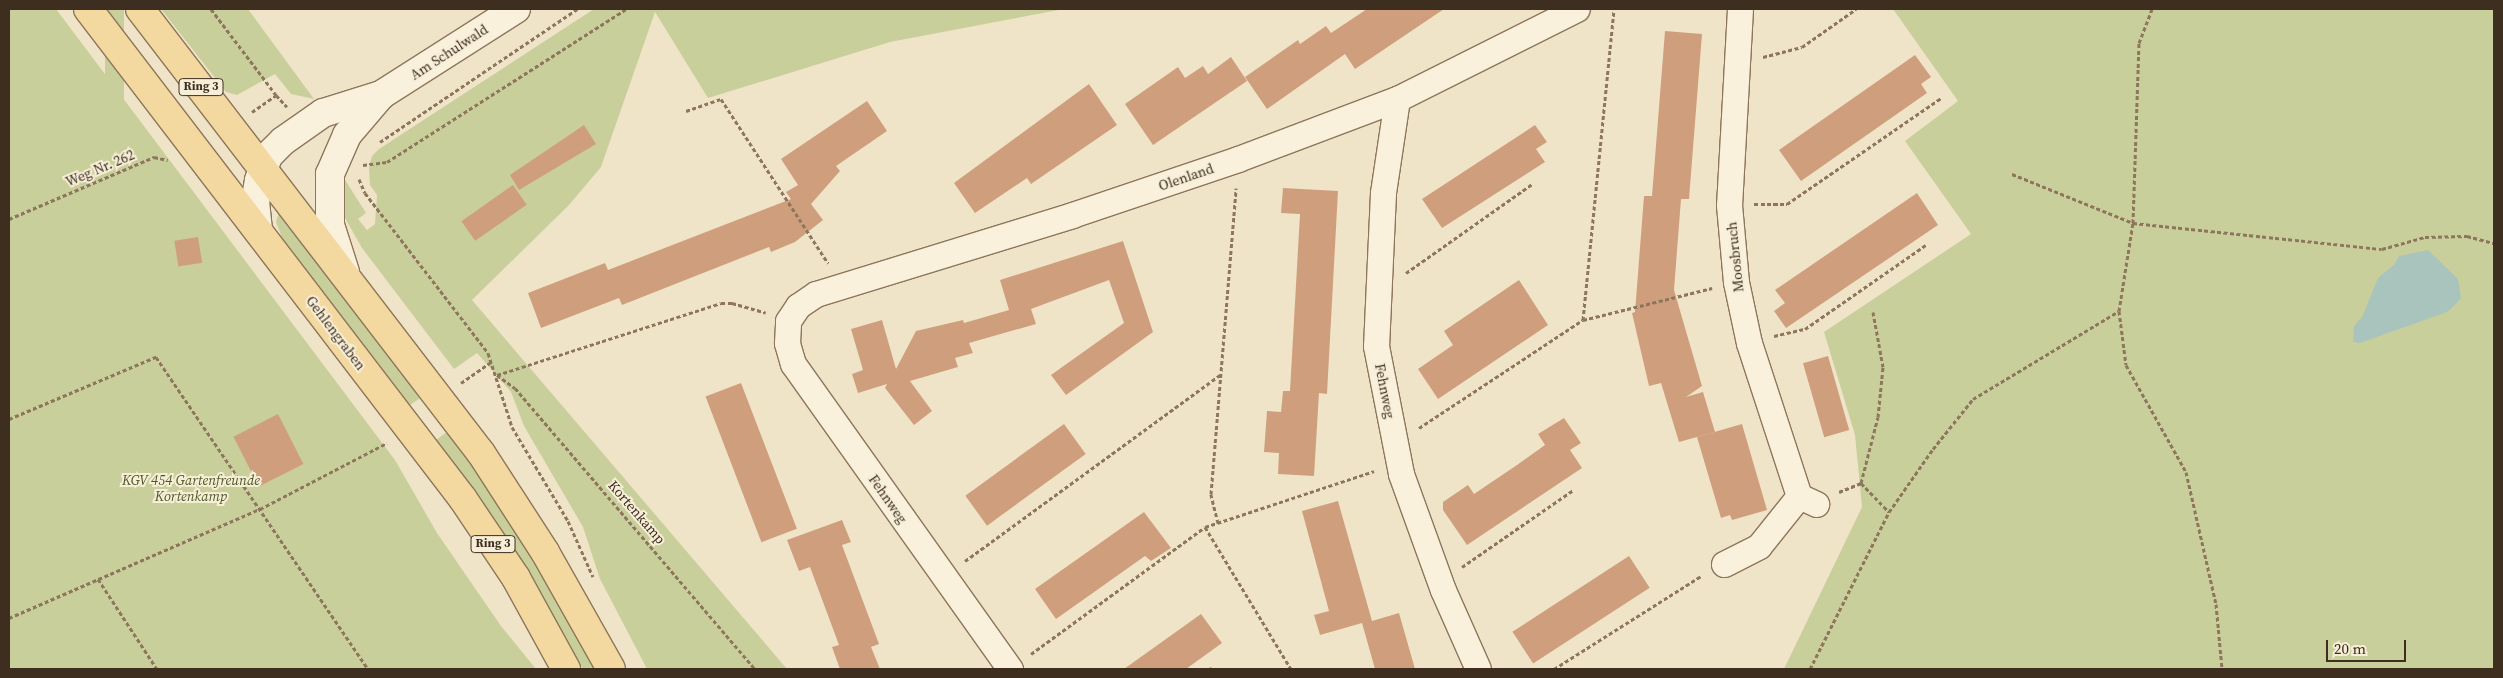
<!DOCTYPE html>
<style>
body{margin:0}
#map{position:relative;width:2503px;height:678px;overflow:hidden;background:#f0e4c8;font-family:"Source Serif 4",serif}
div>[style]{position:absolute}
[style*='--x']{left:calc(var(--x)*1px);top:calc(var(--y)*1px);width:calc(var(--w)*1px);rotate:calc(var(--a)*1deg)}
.green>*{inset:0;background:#c9cf9b;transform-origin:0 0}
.water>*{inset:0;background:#a9c4bc}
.building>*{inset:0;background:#cf9f7d;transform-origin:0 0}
.path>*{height:3px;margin-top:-1.5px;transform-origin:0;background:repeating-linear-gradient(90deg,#8d765c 0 4px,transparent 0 6.5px)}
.roads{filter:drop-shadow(1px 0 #8d765c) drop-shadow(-1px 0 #8d765c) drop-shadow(0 1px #8d765c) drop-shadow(0 -1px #8d765c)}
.minor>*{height:25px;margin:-12.5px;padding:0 12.5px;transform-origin:12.5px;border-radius:12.5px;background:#faf1dc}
.tertiary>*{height:28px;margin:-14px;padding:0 14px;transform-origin:14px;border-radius:14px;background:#faf1dc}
.primary>*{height:28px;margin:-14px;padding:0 14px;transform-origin:14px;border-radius:14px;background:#f3d9a0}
span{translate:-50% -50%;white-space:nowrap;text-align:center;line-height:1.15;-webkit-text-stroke:4px #f7eed8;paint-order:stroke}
.shield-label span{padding:1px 4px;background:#f7eed8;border:1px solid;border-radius:4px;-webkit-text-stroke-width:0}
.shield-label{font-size:12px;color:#3d2e20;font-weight:700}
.street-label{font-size:14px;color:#3d2e20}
.park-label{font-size:14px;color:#4d5a26;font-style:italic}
.frame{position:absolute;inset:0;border:10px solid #3d2e20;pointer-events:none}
.scale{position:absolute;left:2326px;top:640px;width:80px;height:22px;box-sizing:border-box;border:2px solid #3d2e20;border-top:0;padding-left:6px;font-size:15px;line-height:18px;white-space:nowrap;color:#3d2e20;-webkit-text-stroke:4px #f7eed8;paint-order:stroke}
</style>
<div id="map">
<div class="green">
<div style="clip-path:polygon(9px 9px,56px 9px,395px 460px,437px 533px,501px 626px,536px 669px,9px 669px)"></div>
<div style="left:105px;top:9px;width:19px;height:145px"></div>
<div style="clip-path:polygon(161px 9px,248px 9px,314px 99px,291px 94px,275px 74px,237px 95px,226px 92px)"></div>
<div style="clip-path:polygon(594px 9px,1064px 9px,890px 42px,708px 98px,655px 12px,601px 167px,569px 205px,472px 300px,787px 669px,647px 669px,600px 579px,583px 527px,524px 426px,511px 392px,477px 353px,454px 369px,362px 248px,345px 218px,342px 203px,342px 175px,366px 213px,358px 219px,367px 230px,375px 224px,377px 195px,370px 185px,369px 167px,372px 156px,379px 149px)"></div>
<div style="clip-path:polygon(1893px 9px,2494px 9px,2494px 669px,1784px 669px,1862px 507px,1855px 435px,1824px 332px,1971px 234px,1905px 141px,1958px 101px)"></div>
<div style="clip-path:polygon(279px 212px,422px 397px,410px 405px,282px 238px,276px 222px)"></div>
<div style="clip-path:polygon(448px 431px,538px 562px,596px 669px,583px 669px,526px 570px,436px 440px)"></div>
</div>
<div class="water">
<div style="clip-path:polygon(2428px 250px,2458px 279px,2461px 298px,2455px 305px,2447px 312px,2360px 343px,2353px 342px,2354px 326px,2362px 317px,2378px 278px,2394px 265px,2399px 256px)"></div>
</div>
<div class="building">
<div style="clip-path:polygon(1367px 9px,1444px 9px,1355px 69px,1345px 54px,1267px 109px,1245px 77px,1298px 40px,1300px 44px,1326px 26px,1331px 33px)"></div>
<div style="clip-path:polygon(1665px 31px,1702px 34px,1689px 199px,1681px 199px,1674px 290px,1702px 386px,1686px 397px,1703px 392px,1715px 432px,1679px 442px,1661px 383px,1649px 386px,1632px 313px,1635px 312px,1644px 196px,1652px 196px)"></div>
<div style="clip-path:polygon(1915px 55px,1931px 77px,1921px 84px,1927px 93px,1801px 181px,1779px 150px)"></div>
<div style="clip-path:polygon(1231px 57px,1247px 81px,1153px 145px,1125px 104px,1178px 67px,1185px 78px,1203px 66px,1208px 74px)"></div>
<div style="clip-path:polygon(1089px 84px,1117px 125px,1031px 184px,1027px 178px,975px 213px,954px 183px)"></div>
<div style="clip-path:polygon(867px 101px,887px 131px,836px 166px,840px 171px,811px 204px,823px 220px,795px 242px,771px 252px,769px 247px,622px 305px,619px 298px,541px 328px,528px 293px,605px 263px,608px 270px,791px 199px,786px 192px,798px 185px,781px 159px)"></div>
<div style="clip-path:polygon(584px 125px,596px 144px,519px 190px,510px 175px)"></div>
<div style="clip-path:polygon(1535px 125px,1547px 142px,1536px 149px,1545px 162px,1442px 228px,1422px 199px)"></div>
<div style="left:513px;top:185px;width:24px;height:63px;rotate:55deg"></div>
<div style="clip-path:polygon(1283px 188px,1338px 191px,1327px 394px,1319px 393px,1314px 476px,1278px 474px,1279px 453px,1264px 452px,1267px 411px,1281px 412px,1283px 391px,1290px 391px,1300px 214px,1281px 213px)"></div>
<div style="clip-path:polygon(1917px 193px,1938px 225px,1786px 328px,1774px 311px,1785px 303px,1775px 290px)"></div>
<div style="left:198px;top:237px;width:26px;height:24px;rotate:81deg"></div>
<div style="clip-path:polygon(1123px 241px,1153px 332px,1066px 395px,1051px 375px,1124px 323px,1109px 280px,1031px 309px,1036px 324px,969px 343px,973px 353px,955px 358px,958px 367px,910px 381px,932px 411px,914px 425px,885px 388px,887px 384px,858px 393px,852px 374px,863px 370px,851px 329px,882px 320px,896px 369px,916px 331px,963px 320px,964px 323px,1009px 310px,1000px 280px)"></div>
<div style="clip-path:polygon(1519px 280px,1548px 325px,1438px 399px,1418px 369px,1453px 345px,1444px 331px)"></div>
<div style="left:1828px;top:356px;width:77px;height:26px;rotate:74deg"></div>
<div style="left:741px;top:383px;width:156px;height:38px;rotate:69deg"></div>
<div style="left:278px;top:414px;width:56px;height:50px;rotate:63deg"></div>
<div style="clip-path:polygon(1564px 418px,1581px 443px,1570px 450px,1582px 468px,1467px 545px,1443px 510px,1443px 502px,1468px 485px,1474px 494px,1517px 465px,1545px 445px,1538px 434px)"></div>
<div style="left:1064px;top:424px;width:37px;height:122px;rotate:54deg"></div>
<div style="clip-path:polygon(1742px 424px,1767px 510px,1732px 520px,1730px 515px,1721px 518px,1697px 437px)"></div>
<div style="clip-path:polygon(1338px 501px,1372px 621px,1399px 613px,1415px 669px,1375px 669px,1362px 623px,1320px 635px,1314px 615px,1329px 611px,1302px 511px)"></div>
<div style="clip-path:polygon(1144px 512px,1171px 548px,1151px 561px,1145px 556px,1056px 619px,1035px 589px)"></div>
<div style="clip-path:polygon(842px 520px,851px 542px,842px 545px,879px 644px,871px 647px,880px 669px,840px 669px,832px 647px,839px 645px,810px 567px,799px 571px,787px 540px)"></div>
<div style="left:1629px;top:556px;width:38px;height:139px;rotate:57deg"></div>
<div style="clip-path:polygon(1201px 614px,1222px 643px,1186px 669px,1124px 669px)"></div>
</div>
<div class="path">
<div style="--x:211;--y:9;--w:108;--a:52.9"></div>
<div style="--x:1763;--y:57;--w:40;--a:-14.4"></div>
<div style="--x:1802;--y:47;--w:66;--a:-35.1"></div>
<div style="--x:686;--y:111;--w:37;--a:-19"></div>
<div style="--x:721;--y:99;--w:196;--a:56.9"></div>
<div style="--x:252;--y:112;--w:29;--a:-35"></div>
<div style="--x:276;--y:95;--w:16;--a:47"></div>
<div style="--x:380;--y:142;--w:238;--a:-34"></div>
<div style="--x:363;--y:165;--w:24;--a:-7"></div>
<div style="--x:387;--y:162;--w:284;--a:-32.6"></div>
<div style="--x:2012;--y:174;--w:131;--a:22"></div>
<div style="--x:2133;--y:223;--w:250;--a:6"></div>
<div style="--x:2382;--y:249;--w:45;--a:-15.6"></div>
<div style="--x:2425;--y:237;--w:42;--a:-1.4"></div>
<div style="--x:2467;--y:236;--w:28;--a:15"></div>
<div style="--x:359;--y:179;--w:15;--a:67"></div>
<div style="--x:365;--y:193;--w:202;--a:52.4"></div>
<div style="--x:488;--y:353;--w:78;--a:72"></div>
<div style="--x:512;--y:427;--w:109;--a:59.2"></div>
<div style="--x:568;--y:521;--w:61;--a:65.9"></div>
<div style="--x:1754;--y:204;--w:33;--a:0"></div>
<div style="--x:1787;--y:204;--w:187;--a:-34.5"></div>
<div style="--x:9;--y:219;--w:158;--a:-23.2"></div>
<div style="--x:154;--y:157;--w:14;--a:12"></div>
<div style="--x:1406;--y:273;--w:154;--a:-35.2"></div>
<div style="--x:2119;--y:311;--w:54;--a:82.6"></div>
<div style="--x:2126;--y:365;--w:123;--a:60.7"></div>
<div style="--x:2186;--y:472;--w:135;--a:77.2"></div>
<div style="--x:2216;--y:604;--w:65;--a:84.7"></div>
<div style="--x:1583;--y:320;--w:313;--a:-84.3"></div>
<div style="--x:1774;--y:336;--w:32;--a:-13"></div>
<div style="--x:1805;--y:329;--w:147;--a:-34.8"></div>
<div style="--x:497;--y:375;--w:22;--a:36"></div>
<div style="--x:515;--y:388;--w:370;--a:49.5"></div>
<div style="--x:497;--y:375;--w:235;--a:-17.8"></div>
<div style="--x:721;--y:303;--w:11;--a:0"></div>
<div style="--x:732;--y:303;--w:35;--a:16"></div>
<div style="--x:461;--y:383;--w:38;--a:-35"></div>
<div style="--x:9;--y:419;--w:160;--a:-22.9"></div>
<div style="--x:156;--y:357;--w:377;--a:55.8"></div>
<div style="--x:1419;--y:428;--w:196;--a:-33.4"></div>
<div style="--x:1583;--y:320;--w:133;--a:-13.9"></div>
<div style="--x:1861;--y:483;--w:68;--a:-75.6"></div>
<div style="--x:1878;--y:417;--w:50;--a:-84.3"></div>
<div style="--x:1883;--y:367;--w:56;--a:-100.3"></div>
<div style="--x:1839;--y:492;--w:24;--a:-22"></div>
<div style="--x:1861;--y:483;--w:40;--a:46"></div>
<div style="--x:1218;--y:523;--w:30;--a:-104"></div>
<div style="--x:1211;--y:494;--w:307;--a:-85.3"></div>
<div style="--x:1205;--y:527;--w:166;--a:58.8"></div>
<div style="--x:965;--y:561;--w:316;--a:-36.1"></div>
<div style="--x:1462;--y:567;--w:135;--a:-34.7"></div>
<div style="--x:98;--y:579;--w:108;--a:56.8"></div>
<div style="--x:9;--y:618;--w:274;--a:-23.5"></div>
<div style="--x:260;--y:509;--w:143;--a:-27.5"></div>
<div style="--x:1031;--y:654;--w:215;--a:-36.1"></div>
<div style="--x:1205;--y:527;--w:178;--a:-18.3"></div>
<div style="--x:1209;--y:669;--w:3;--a:-18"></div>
<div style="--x:1554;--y:669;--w:174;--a:-32.3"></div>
<div style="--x:1810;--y:669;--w:176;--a:-63.3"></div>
<div style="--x:1889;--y:512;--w:77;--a:-55.1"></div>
<div style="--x:1933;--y:449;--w:64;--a:-51.3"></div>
<div style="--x:1973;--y:399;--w:170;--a:-31.1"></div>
<div style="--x:2119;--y:311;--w:89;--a:-81"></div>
<div style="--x:2133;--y:223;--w:180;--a:-88.1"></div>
<div style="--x:2139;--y:43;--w:36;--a:-69"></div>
</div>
<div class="roads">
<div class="minor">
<div style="--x:1740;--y:9;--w:196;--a:93.2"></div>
<div style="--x:1729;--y:205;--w:77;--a:84.8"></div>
<div style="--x:1736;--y:282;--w:62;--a:78"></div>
<div style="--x:1749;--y:343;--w:161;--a:71.9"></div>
<div style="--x:1799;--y:496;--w:19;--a:25"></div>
<div style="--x:1397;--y:99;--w:95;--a:98.5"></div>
<div style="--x:1383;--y:193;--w:153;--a:92.6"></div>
<div style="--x:1376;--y:346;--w:130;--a:78.9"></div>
<div style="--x:1401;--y:474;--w:123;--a:70.1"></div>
<div style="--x:1443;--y:590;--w:86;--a:66.1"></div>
<div style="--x:1724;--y:564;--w:39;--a:-27"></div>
<div style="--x:1759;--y:546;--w:64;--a:-51.3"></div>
<div style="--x:1010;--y:669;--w:374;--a:-125.4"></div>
<div style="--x:793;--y:364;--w:22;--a:-106"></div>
<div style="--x:787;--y:343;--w:22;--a:-87"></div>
<div style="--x:788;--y:321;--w:18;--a:-56"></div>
<div style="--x:798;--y:306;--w:22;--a:-34"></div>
<div style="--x:816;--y:294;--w:268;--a:-17.1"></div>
<div style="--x:1072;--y:215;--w:175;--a:-18.6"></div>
<div style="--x:1238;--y:159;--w:170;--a:-20.7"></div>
<div style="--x:1397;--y:99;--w:201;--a:-26.6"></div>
</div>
<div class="tertiary">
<div style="--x:258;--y:230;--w:27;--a:-96"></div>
<div style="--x:255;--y:203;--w:23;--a:-80"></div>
<div style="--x:259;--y:180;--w:26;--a:-69"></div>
<div style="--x:268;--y:156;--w:21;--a:-45"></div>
<div style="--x:283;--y:141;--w:49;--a:-35"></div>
<div style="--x:323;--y:113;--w:61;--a:-17.2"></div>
<div style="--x:381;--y:95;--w:160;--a:-32.5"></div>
<div style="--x:345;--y:272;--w:49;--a:-107.7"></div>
<div style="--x:330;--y:225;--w:51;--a:-90"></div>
<div style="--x:330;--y:174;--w:43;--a:-66.4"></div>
<div style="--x:347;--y:135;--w:52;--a:-49.6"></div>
</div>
<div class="primary">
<div style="--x:88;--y:9;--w:617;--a:52.57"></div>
<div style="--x:463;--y:499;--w:95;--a:56.1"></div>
<div style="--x:516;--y:578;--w:104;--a:61.2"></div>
<div style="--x:140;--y:9;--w:560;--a:52.48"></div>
<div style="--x:481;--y:453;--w:118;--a:57.1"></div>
<div style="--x:545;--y:552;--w:134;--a:60.6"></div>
</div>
</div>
<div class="shield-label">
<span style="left:201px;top:87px">Ring 3</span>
<span style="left:493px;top:544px">Ring 3</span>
</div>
<div class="street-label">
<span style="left:449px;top:52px;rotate:-33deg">Am Schulwald</span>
<span style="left:100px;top:168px;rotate:-23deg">Weg Nr. 262</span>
<span style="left:1186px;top:177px;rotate:-19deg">Olenland</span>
<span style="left:1735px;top:257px;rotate:-96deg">Moosbruch</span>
<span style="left:336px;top:333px;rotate:53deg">Gehlengraben</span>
<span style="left:1385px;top:391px;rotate:79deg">Fehnweg</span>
<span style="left:888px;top:499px;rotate:55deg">Fehnweg</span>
<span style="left:637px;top:512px;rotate:49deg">Kortenkamp</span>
</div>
<div class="park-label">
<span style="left:191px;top:488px">KGV 454 Gartenfreunde<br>Kortenkamp</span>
</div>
<div class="frame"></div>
<div class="scale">20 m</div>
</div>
